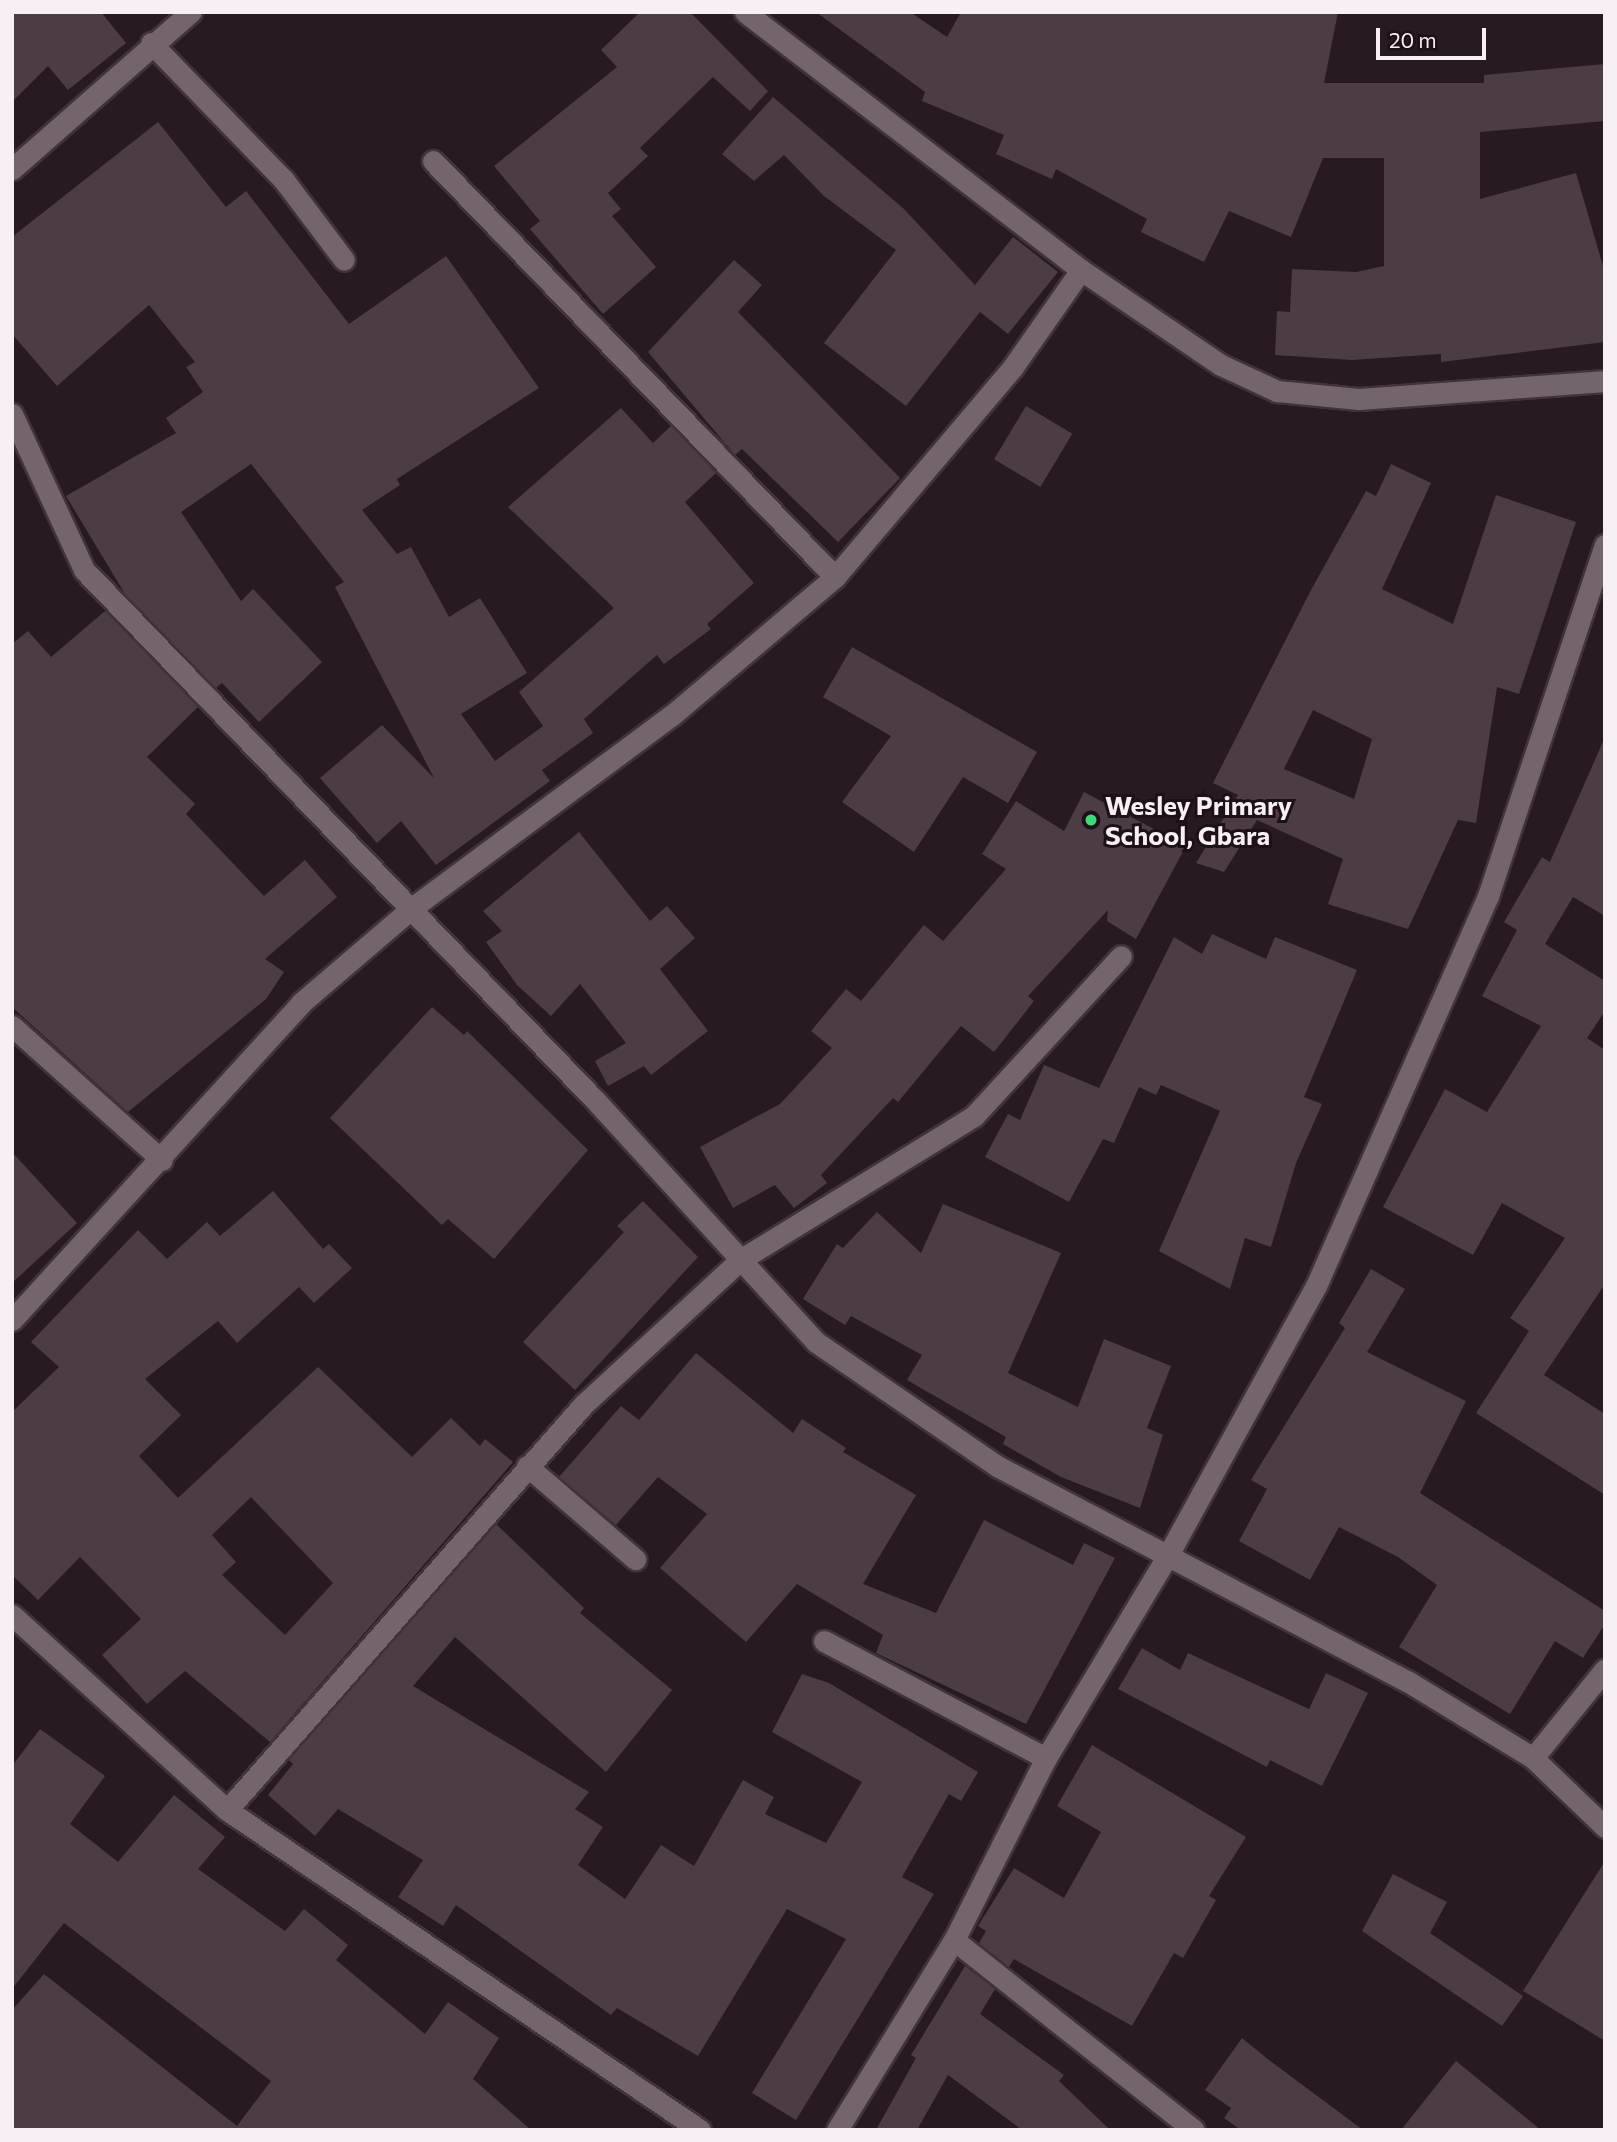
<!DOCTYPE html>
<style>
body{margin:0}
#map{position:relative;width:1617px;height:2142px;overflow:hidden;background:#271a21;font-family:Commissioner,sans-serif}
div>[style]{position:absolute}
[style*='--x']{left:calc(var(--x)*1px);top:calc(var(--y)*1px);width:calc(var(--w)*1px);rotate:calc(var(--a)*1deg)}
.building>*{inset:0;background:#4c3d45;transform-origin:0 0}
.roads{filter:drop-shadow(2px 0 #3e343a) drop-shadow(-2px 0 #3e343a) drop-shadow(0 2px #3e343a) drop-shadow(0 -2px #3e343a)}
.minor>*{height:21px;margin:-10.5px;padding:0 10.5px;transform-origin:10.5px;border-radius:10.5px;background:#74646d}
.dots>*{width:19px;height:19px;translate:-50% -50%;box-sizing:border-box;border:4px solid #1d1118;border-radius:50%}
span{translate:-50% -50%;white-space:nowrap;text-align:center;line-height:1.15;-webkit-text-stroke:6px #1d1118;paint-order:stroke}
.poi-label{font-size:26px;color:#f8eff4;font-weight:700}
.left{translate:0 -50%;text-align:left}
.frame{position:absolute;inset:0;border:14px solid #f8eff4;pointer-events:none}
.scale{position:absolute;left:1376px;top:28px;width:110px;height:32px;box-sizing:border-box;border:4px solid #f8eff4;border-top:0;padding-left:9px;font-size:21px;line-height:24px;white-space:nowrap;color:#f8eff4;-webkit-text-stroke:5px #1d1118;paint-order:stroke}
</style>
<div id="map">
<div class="building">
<div style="clip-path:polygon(12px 12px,101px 12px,126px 43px,68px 90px,48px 66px,12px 102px)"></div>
<div style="clip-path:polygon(640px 12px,690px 12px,768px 91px,750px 111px,713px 77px,640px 148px,648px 156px,608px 193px,621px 209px,612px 216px,656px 267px,603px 314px,530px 229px,540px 221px,494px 166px,617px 67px,601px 50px)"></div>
<div style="clip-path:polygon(816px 12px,910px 12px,947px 37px,961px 12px,1338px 12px,1324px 83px,1484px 83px,1484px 75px,1605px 64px,1605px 121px,1480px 132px,1480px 199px,1576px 173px,1605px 273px,1605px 342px,1441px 362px,1441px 354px,1352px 360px,1275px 355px,1277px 311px,1290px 312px,1292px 269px,1356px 272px,1384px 266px,1384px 158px,1323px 158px,1291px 237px,1229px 211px,1204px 262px,1141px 232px,1147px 219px,1056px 169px,1052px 179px,996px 154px,1004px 135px,922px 101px,925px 92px)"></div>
<div style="clip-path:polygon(773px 97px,904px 209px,975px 285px,1013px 237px,1058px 272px,1008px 334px,980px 312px,906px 406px,824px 343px,896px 250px,824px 196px,784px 155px,754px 181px,722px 154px)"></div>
<div style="clip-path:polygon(158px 122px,226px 207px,246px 191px,349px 324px,446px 256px,539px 388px,397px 479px,400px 485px,362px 510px,397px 554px,411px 547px,449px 617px,480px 598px,527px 673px,461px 714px,495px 761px,543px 726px,519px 692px,614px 608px,508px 507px,621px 408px,653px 443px,671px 426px,716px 473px,685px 502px,754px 583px,707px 624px,711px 629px,664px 664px,657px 655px,584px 719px,593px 733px,542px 770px,550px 781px,436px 865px,401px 821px,377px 843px,320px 778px,382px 725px,434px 778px,335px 587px,344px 582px,251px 464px,181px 512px,241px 601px,253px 589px,322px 662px,259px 722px,222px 683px,216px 688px,125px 594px,66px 496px,176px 433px,166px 418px,203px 392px,186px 367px,195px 362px,149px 305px,57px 386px,12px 334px,12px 237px)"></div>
<div style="clip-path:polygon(734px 260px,762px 285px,738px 312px,900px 478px,838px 542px,742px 449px,735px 455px,648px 352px)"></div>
<div style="left:1026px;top:406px;width:54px;height:62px;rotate:31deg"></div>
<div style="clip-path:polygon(evenodd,1391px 464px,1431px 483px,1382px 589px,1453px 624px,1496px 495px,1576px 522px,1519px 694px,1497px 687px,1476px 823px,1458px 820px,1408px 929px,1328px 904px,1343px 859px,1257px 820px,1224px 872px,1196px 863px,1238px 795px,1213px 783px,1311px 590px,1366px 491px,1376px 496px,1391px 464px,1313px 710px,1372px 739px,1354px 799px,1284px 769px,1313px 710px)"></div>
<div style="clip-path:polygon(105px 611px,198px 707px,147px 757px,195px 804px,186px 814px,264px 896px,305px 860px,337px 897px,265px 959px,284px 972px,266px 999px,128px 1112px,12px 1007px,12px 644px,28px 631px,51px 657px)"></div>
<div style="clip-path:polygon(852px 647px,1037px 752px,1008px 803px,963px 777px,914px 852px,842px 802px,891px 736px,823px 697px)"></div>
<div style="clip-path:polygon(1605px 737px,1605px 916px,1573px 897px,1545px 944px,1605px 981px,1605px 1011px,1587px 1038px,1605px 1050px,1605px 1284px,1544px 1375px,1605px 1414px,1605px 1495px,1476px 1413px,1529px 1331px,1510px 1318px,1565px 1238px,1502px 1203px,1473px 1255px,1383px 1207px,1445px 1089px,1487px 1112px,1541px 1026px,1482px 996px,1517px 930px,1504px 922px,1542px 857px,1550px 862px)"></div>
<div style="clip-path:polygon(1084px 792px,1186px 846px,1136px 939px,1107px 921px,1108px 910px,1028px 996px,1034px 1001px,994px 1052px,961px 1026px,898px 1102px,893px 1098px,821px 1175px,827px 1183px,794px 1208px,775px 1185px,733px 1208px,700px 1147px,780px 1104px,832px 1048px,811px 1031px,846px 989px,861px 1001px,924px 925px,943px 941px,1006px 869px,982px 854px,1016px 801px,1064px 831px)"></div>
<div style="clip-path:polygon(579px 832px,650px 921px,667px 906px,695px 938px,660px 969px,708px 1031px,651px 1075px,644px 1066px,608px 1086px,595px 1061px,626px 1043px,580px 984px,551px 1016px,517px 985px,486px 942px,502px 931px,483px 911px)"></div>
<div style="clip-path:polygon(1212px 934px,1266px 959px,1275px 937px,1357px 970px,1304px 1097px,1322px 1104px,1296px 1163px,1271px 1247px,1245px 1238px,1230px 1289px,1159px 1251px,1220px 1111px,1161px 1085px,1156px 1095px,1139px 1087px,1114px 1143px,1103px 1139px,1069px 1202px,985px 1157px,1008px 1114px,1020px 1120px,1044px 1065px,1099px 1088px,1174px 937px,1202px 954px)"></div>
<div style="clip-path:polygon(432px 1007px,464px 1035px,467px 1031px,588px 1150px,494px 1259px,448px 1219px,442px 1225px,330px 1118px)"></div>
<div style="clip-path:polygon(12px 1152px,77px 1223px,12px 1283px)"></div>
<div style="clip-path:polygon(evenodd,273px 1191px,323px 1249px,329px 1244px,352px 1268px,314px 1303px,299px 1287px,237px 1343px,218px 1321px,145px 1379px,181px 1415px,139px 1456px,178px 1498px,318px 1367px,412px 1457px,451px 1418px,480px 1446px,485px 1439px,513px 1462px,270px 1742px,185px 1671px,147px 1704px,102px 1655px,141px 1619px,80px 1557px,38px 1600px,12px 1575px,12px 1412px,59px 1367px,31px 1342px,138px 1230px,167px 1259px,207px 1222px,220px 1236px,273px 1191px,251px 1497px,333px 1583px,285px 1635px,222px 1575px,236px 1562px,212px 1535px,251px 1497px)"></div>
<div style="clip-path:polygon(643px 1201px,698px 1257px,575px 1390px,523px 1342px,624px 1232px,617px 1226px)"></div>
<div style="clip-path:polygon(943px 1204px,1061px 1253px,1008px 1373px,1078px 1407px,1104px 1339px,1171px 1366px,1147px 1428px,1163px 1435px,1140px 1508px,1061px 1477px,1003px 1444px,1006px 1437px,907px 1380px,922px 1355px,851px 1316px,845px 1325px,803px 1299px,837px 1244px,843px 1248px,877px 1212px,921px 1253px)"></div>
<div style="clip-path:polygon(1371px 1269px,1405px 1289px,1367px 1352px,1466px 1401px,1420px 1493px,1605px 1611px,1605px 1624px,1583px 1658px,1555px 1641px,1510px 1714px,1399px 1647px,1437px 1585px,1398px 1557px,1339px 1527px,1310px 1580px,1239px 1541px,1267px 1489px,1251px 1480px,1345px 1328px,1339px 1323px)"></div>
<div style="clip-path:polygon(696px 1353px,793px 1433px,802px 1419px,846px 1448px,843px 1452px,916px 1495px,863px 1584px,936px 1613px,984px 1520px,1073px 1565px,1084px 1543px,1115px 1558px,1026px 1724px,876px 1653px,883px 1635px,797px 1584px,746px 1642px,660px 1568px,707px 1514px,658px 1477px,616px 1525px,559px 1477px,621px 1406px,639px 1420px)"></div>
<div style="clip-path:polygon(496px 1524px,584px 1608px,580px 1613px,672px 1690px,606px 1772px,455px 1637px,413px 1686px,589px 1792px,575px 1809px,603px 1827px,578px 1865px,625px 1899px,661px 1845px,694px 1866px,743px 1780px,774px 1797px,765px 1814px,826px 1843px,862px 1782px,772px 1732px,802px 1674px,829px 1683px,978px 1772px,961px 1801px,949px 1794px,902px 1877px,934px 1894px,796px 2120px,752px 2093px,846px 1939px,787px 1909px,698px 2056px,617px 2008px,611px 2015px,456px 1905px,443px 1926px,398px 1897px,423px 1860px,338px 1809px,315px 1836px,268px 1795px,293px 1764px,289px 1760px)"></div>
<div style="clip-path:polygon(1142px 1648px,1180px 1670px,1188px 1653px,1309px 1709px,1326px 1673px,1368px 1693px,1322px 1786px,1270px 1760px,1267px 1767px,1118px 1689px)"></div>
<div style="clip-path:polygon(40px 1729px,105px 1776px,70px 1824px,118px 1862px,174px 1795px,225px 1837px,198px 1869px,285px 1931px,304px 1909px,348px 1945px,336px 1960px,425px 2034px,448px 2002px,499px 2038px,473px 2079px,531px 2130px,12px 2130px,12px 2010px,44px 1974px,237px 2126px,271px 2081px,64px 1923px,12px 1989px,12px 1766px)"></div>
<div style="clip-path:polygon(1092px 1745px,1246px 1837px,1209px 1896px,1216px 1900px,1183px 1958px,1174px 1953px,1132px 2026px,1014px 1959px,1009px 1967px,979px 1943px,986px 1931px,978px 1926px,1014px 1868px,1064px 1898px,1101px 1832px,1057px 1806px)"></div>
<div style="clip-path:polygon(1605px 1861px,1605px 2041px,1523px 1991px)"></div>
<div style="clip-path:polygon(1393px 1874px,1447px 1902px,1430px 1933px,1523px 1996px,1502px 2026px,1362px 1931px)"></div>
<div style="clip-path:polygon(965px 1966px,995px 1989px,980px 2014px,1064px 2075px,1059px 2081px,1110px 2130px,1022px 2130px,948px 2075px,917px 2130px,876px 2130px,916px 2058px,911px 2055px)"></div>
<div style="clip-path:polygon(1242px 2038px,1269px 2060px,1363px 2130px,1241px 2130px,1224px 2118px,1231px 2108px,1205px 2090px)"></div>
<div style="clip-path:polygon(1456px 2061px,1541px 2130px,1401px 2130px)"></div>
</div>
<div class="roads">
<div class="minor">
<div style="--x:745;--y:12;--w:424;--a:37.5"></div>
<div style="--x:1081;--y:270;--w:169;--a:34.2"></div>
<div style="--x:1221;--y:365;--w:62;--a:24.9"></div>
<div style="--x:1277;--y:391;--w:82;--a:5.6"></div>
<div style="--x:1359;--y:399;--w:247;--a:-4.2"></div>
<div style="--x:151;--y:43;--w:190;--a:45.9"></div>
<div style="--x:283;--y:179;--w:101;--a:53"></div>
<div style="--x:433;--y:161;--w:578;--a:45.98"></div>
<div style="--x:12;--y:169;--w:238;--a:-41.3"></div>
<div style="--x:12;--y:414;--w:172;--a:65.2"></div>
<div style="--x:84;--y:570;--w:736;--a:46.05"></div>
<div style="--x:595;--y:1100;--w:328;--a:47.6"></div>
<div style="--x:816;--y:1342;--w:219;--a:34.4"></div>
<div style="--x:997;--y:1466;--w:463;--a:27.7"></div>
<div style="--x:1407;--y:1681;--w:148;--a:31.4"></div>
<div style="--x:1533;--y:1758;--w:100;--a:43.8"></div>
<div style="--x:12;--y:1026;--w:201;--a:41.8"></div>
<div style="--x:12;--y:1320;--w:429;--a:-47.6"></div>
<div style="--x:301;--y:1003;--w:146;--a:-40.6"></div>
<div style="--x:412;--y:908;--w:322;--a:-36.6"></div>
<div style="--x:671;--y:716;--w:215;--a:-40.3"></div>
<div style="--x:835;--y:577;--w:275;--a:-49.7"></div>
<div style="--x:1013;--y:367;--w:118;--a:-55"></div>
<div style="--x:527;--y:1466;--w:143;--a:40.7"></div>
<div style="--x:12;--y:1615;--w:290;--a:42.2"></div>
<div style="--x:227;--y:1810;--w:571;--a:34.08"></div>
<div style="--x:824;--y:1641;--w:251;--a:27.8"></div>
<div style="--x:1533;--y:1758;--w:114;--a:-51"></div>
<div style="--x:227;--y:1810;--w:539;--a:-48.68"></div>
<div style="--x:583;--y:1405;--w:214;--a:-42.7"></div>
<div style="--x:740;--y:1260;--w:275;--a:-31.6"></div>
<div style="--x:974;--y:1116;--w:217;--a:-47.4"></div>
<div style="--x:954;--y:1940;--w:306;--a:38.4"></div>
<div style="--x:837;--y:2130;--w:223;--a:-58.4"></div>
<div style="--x:954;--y:1940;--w:204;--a:-63.2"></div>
<div style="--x:1046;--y:1758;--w:237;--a:-59"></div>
<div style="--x:1168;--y:1555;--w:307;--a:-61.2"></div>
<div style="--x:1316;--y:1286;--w:426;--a:-66.2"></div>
<div style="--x:1488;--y:896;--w:370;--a:-71.6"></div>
</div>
</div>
<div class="dots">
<div style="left:1091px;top:820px;background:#43d77b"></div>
</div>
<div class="poi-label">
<span class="left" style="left:1105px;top:820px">Wesley Primary<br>School, Gbara</span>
</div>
<div class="frame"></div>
<div class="scale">20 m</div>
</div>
